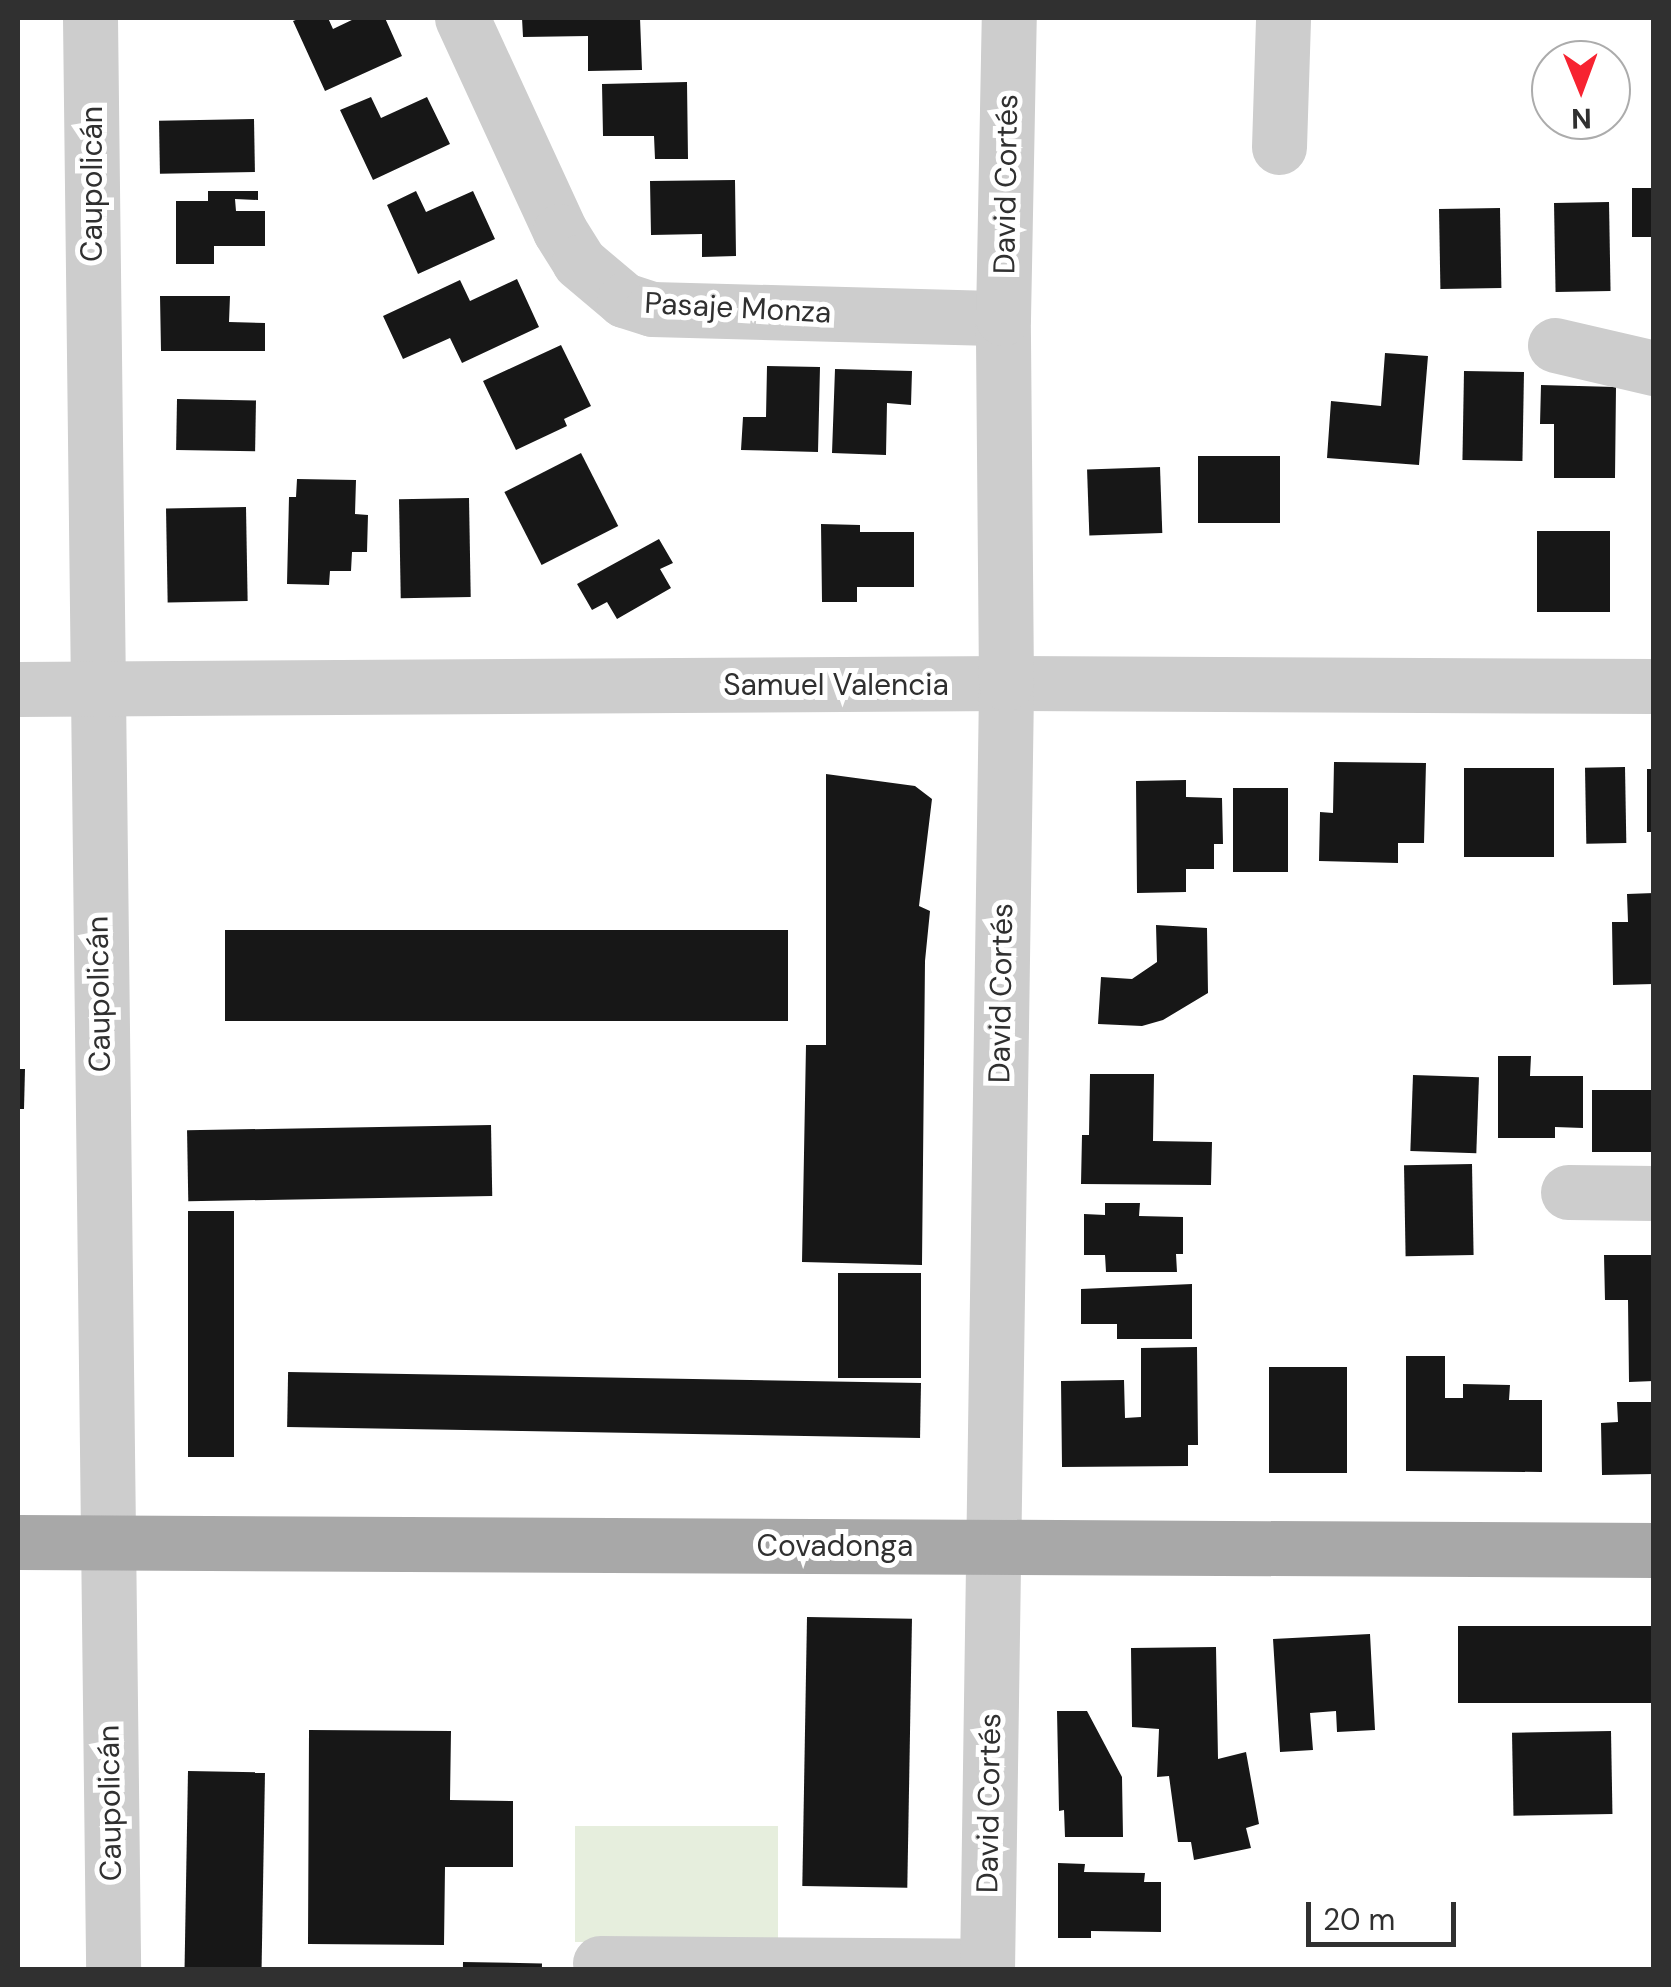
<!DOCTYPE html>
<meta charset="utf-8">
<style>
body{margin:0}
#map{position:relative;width:1671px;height:1987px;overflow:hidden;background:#fff;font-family:"DM Sans",sans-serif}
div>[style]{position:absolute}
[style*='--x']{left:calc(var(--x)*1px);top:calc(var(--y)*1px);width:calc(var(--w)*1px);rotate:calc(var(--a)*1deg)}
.green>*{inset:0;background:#e6eedd;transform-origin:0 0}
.building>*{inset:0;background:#171717;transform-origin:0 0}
.minor>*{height:55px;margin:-27.5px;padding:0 27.5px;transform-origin:27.5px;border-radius:27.5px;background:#cdcdcd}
.major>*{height:55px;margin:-27.5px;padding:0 27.5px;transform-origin:27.5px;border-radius:27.5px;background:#a8a8a8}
span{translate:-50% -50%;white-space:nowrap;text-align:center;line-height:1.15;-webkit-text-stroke:10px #fff;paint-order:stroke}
.street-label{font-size:30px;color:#303030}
.frame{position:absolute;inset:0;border:20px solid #303030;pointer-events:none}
.north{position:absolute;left:1531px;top:40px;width:100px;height:100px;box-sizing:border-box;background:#fff;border:2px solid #acacac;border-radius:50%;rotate:179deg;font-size:28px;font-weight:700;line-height:40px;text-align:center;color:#303030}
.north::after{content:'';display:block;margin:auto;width:35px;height:45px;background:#f72331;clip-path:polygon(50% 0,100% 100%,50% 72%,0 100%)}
.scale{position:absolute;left:1306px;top:1902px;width:150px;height:45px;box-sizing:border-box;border:5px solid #303030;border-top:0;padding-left:12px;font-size:30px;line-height:35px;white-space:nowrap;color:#303030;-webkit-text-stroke:8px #fff;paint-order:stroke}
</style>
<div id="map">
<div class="green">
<div style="left:575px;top:1826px;width:203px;height:116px"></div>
</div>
<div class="building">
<div style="clip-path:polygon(301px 18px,328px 18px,333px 29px,356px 18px,385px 18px,402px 56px,325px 91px,293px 21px)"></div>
<div style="clip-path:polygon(522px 18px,640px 18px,642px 70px,588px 71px,588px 36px,523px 37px)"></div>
<div style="clip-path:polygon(687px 82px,688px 159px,655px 159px,654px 136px,603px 136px,602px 84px)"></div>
<div style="clip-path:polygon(371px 97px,381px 118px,427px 97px,450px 144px,373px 180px,340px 110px)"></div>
<div style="left:254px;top:119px;width:53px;height:95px;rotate:89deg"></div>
<div style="clip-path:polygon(735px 180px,736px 256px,702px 257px,702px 234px,651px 235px,650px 181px)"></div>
<div style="left:1632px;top:188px;width:22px;height:49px"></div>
<div style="clip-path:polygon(208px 191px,258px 191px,258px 200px,235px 199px,236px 211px,265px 211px,265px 246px,214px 246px,214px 264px,176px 264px,176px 201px,208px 201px)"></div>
<div style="clip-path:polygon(416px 191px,426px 212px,473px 191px,495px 239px,418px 274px,387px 205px)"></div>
<div style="left:1609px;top:202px;width:89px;height:55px;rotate:89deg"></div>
<div style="left:1500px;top:208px;width:80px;height:61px;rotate:89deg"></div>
<div style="clip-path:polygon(517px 279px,539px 327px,462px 363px,450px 338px,403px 359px,383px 316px,460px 280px,470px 301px)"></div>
<div style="clip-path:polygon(160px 296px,230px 296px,229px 322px,265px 323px,265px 351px,161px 351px)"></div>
<div style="clip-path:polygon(561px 345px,591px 406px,564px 419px,567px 426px,516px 450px,483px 381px)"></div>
<div style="clip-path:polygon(1385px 353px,1428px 356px,1419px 465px,1327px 458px,1331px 401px,1381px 406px)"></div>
<div style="clip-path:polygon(767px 366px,820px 367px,818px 452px,741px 450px,743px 417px,766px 417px)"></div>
<div style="clip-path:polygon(835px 369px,912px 371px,911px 405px,887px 403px,886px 455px,832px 453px)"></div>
<div style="left:1464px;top:371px;width:60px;height:89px;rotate:1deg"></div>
<div style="clip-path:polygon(1541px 385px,1616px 387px,1615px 478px,1554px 478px,1554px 424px,1540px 424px)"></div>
<div style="left:177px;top:399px;width:79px;height:51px;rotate:1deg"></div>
<div style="left:581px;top:453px;width:82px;height:86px;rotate:63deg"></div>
<div style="left:1280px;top:456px;width:67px;height:82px;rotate:90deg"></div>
<div style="left:1160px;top:467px;width:66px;height:73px;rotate:88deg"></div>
<div style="clip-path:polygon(297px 479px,356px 480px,355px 514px,368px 515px,367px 552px,352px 552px,351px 571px,330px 571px,329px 585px,287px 584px,289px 497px,296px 497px)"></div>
<div style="left:469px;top:498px;width:99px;height:70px;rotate:89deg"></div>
<div style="left:246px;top:507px;width:94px;height:80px;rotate:89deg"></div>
<div style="clip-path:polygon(821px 524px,860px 525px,860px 532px,914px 532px,914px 587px,857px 587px,857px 602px,822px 602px)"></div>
<div style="left:1537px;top:531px;width:73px;height:81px"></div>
<div style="clip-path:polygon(659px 539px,673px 563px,660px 569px,671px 588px,617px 619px,607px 602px,592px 610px,577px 584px)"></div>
<div style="clip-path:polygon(1334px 762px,1426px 763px,1424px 843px,1398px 843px,1398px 863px,1319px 861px,1320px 812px,1333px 813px)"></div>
<div style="left:1625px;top:767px;width:76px;height:40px;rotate:89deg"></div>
<div style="left:1464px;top:768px;width:90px;height:89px"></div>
<div style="left:1647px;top:769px;width:7px;height:63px"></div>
<div style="clip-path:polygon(826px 774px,915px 786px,932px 799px,919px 906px,930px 911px,925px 961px,922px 1265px,802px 1262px,806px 1045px,826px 1045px)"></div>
<div style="clip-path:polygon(1186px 780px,1186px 797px,1222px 798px,1223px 844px,1214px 844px,1214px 869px,1186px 869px,1186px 892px,1137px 893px,1136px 781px)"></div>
<div style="left:1233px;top:788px;width:55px;height:84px"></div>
<div style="clip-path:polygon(1654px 893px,1654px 984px,1613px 985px,1612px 922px,1628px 922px,1627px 894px)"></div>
<div style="clip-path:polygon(1156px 925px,1207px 928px,1208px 993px,1163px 1020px,1142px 1026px,1098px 1024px,1101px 977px,1132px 979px,1157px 962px)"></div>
<div style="left:225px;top:930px;width:563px;height:91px"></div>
<div style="clip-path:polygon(1498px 1056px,1531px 1056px,1530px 1076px,1583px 1076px,1583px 1128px,1555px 1127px,1555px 1138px,1498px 1138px)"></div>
<div style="clip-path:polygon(18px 1069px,25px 1069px,24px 1109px,18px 1109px)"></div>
<div style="clip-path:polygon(1090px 1074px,1154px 1074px,1153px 1141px,1212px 1142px,1211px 1185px,1081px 1184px,1082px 1135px,1089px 1135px)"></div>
<div style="left:1413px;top:1075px;width:66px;height:76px;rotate:2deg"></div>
<div style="left:1592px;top:1090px;width:62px;height:62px"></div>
<div style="left:491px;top:1125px;width:71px;height:304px;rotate:89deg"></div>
<div style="left:1472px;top:1164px;width:91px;height:68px;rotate:89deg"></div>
<div style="clip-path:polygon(1105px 1203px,1140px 1203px,1139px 1216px,1183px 1217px,1183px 1254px,1176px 1254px,1177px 1272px,1106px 1272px,1105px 1255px,1084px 1255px,1084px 1214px,1105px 1215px)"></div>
<div style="left:188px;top:1211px;width:46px;height:246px"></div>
<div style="clip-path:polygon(1604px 1255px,1654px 1255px,1654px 1381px,1629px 1382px,1628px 1300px,1605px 1300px)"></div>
<div style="left:838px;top:1273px;width:83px;height:105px"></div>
<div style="clip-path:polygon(1192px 1284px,1192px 1339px,1117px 1339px,1117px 1324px,1081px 1324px,1081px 1289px)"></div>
<div style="clip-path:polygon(1197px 1347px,1198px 1445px,1188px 1445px,1188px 1466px,1062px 1467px,1061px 1381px,1124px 1380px,1125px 1418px,1141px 1417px,1141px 1348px)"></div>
<div style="clip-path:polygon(1406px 1356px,1445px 1356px,1445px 1398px,1463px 1398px,1463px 1384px,1510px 1385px,1509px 1400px,1542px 1400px,1542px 1472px,1406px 1471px)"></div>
<div style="left:1347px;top:1367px;width:106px;height:78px;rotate:90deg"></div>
<div style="left:921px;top:1383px;width:55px;height:633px;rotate:91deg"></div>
<div style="clip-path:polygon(1617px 1402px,1654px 1402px,1654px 1474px,1602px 1475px,1601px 1423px,1618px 1422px)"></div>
<div style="left:807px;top:1617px;width:105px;height:269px;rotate:1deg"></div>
<div style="left:1654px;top:1626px;width:77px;height:196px;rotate:90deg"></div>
<div style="clip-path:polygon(1370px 1634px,1375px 1730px,1337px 1732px,1336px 1711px,1310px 1713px,1313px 1750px,1280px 1752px,1273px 1639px)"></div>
<div style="clip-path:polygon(1216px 1647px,1218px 1759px,1246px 1752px,1259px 1824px,1246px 1828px,1251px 1848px,1194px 1860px,1191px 1842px,1178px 1842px,1169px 1776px,1157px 1777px,1159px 1729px,1132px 1727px,1131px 1648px)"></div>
<div style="clip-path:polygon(1057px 1711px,1087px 1711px,1122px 1777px,1123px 1837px,1065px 1837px,1064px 1810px,1059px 1811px)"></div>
<div style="clip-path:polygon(309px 1730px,451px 1731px,450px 1800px,513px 1801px,513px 1867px,445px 1867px,444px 1945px,308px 1944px)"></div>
<div style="left:1611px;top:1731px;width:83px;height:99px;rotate:89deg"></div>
<div style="left:188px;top:1771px;width:77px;height:199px;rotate:1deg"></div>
<div style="clip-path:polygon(1058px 1863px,1085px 1864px,1084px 1872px,1145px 1873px,1144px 1882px,1161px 1882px,1161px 1932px,1091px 1931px,1091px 1938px,1058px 1938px)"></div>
<div style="left:463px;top:1962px;width:79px;height:8px;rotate:1deg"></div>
</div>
<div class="minor">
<div style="--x:90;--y:18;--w:1952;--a:89.32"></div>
<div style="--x:462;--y:18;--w:234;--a:65.3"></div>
<div style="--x:560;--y:231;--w:36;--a:58"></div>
<div style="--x:579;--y:262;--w:59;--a:40.2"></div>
<div style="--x:624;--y:300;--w:29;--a:18"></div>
<div style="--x:652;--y:309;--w:351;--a:1.5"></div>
<div style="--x:1279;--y:147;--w:129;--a:-88.2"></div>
<div style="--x:1555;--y:345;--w:102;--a:13.1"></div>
<div style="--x:18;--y:689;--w:988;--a:-0.35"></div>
<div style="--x:1006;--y:683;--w:648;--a:0.27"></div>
<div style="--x:1568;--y:1192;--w:86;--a:0.7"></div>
<div style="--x:600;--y:1963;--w:387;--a:0.4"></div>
<div style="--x:987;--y:1970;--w:1287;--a:-89.15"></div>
<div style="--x:1006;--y:683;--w:365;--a:-90.5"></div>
<div style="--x:1003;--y:318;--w:300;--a:-88.9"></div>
</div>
<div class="major">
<div style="--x:18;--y:1542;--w:1636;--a:0.28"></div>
</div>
<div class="street-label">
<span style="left:92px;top:184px;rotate:-90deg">Caupolicán</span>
<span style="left:1006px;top:184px;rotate:-89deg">David Cortés</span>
<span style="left:738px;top:308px;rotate:3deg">Pasaje Monza</span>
<span style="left:836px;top:685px">Samuel Valencia</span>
<span style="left:1001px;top:993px;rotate:-89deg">David Cortés</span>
<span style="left:99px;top:994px;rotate:-91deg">Caupolicán</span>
<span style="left:835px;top:1546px">Covadonga</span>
<span style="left:110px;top:1803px;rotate:-91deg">Caupolicán</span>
<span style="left:989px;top:1803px;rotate:-89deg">David Cortés</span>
</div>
<div class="frame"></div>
<div class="north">N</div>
<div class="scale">20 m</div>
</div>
